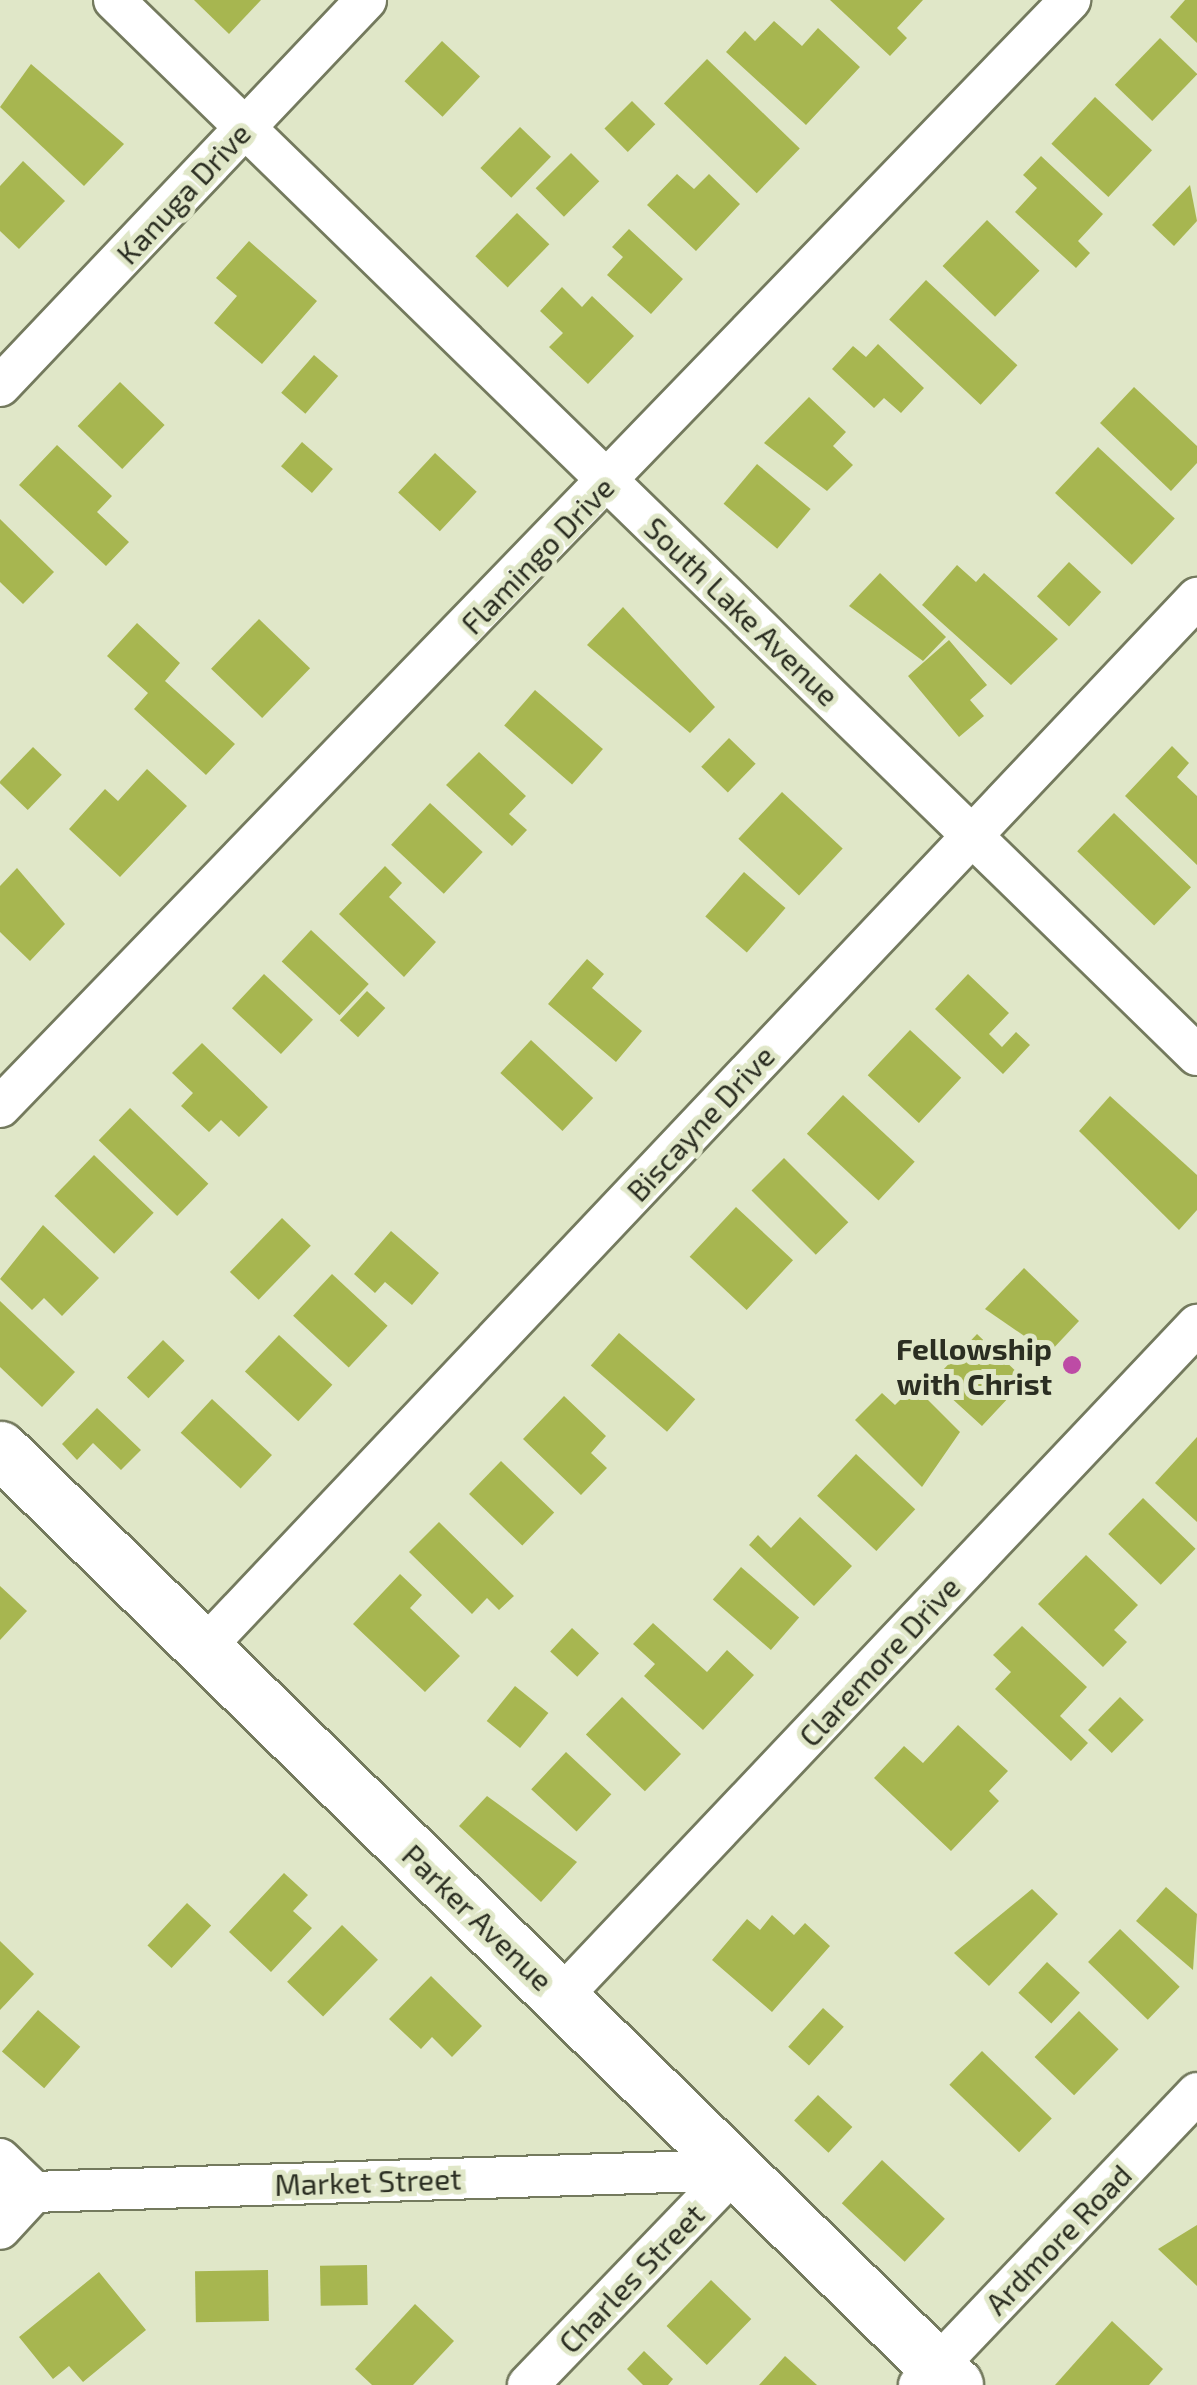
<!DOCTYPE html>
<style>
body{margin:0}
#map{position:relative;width:1197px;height:2385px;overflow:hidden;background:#e0e7c8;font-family:"Exo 2",sans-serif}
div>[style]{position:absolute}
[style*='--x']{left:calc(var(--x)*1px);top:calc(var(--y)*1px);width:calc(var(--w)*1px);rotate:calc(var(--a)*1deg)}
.building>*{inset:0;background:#a7b650;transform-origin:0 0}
.roads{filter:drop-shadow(2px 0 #747a5e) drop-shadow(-2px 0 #747a5e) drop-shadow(0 2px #747a5e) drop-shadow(0 -2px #747a5e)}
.street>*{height:40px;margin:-20px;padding:0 20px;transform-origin:20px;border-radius:20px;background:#fff}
.secondary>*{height:55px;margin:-27.5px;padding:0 27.5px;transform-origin:27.5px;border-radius:27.5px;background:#fff}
.dots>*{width:28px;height:28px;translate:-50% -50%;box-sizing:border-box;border:5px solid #e0e7c8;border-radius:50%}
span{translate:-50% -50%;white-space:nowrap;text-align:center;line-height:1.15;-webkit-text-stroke:10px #e0e7c8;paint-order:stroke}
.street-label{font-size:30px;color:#2b2e22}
.poi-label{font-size:30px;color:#2b2e22;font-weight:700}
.right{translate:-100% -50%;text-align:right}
</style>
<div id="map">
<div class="building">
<div style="clip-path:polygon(194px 0,261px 0,229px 34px)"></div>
<div style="clip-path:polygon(830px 0,923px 0,897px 28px,907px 38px,890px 56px)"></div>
<div style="clip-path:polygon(1185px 0,1197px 0,1197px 43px,1170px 17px)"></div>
<div style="clip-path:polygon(774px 21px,802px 46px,818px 28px,860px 67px,806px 125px,726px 52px,745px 31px,755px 41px)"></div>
<div style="left:1160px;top:38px;width:52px;height:65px;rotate:44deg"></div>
<div style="left:442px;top:41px;width:52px;height:55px;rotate:43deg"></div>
<div style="left:707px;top:59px;width:129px;height:62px;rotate:44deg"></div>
<div style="clip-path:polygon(31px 64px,124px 144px,84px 186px,0 107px)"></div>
<div style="left:1095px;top:97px;width:78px;height:64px;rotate:43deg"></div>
<div style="left:632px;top:101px;width:33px;height:39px;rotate:45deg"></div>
<div style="left:520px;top:127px;width:43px;height:57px;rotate:44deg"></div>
<div style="left:571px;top:153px;width:40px;height:50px;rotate:45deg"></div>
<div style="clip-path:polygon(1041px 156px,1103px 214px,1078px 241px,1090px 253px,1076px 268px,1015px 212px,1037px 188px,1023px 175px)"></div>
<div style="clip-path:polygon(23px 161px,65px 201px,19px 249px,0 231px,0 186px)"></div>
<div style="clip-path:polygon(677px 174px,694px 189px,709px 174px,740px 204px,696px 251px,647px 205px)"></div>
<div style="clip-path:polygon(1190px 185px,1197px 221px,1174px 246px,1152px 225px)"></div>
<div style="left:517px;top:213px;width:45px;height:60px;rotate:44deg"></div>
<div style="left:987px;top:220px;width:73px;height:64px;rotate:44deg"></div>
<div style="clip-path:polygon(629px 229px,683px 279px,651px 314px,607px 275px,623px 257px,612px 247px)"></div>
<div style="clip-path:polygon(249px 241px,317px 301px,262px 364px,214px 323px,237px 296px,216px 278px)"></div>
<div style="left:926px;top:280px;width:125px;height:54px;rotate:43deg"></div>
<div style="clip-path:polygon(562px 287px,582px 307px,592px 296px,634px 336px,588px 384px,549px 347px,563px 333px,540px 311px)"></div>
<div style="clip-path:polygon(878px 344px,924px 388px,901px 413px,884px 398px,874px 408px,832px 369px,853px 346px,866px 357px)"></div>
<div style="left:314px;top:355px;width:32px;height:50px;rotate:41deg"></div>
<div style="left:120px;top:382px;width:62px;height:61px;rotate:44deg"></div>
<div style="clip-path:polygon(1134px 387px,1197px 446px,1197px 463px,1171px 491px,1100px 423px)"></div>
<div style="clip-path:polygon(809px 397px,846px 432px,833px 446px,853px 465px,827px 491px,764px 443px)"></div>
<div style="left:302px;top:442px;width:41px;height:32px;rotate:41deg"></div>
<div style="clip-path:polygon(57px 445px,112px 496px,97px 512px,129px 542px,106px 566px,19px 485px)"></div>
<div style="left:1098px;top:447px;width:105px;height:63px;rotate:43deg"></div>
<div style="left:435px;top:453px;width:57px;height:54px;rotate:43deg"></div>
<div style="left:757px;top:464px;width:70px;height:52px;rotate:40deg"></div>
<div style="clip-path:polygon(0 519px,54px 572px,23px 604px,0 582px)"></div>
<div style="left:1069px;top:562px;width:44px;height:47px;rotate:43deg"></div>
<div style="clip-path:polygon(957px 565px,976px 582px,984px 573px,1058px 639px,1011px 685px,922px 605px)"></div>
<div style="clip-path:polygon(880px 573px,946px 637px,923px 661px,849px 606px)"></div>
<div style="clip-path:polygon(623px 607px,715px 707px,690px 733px,587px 645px)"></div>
<div style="left:259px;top:619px;width:71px;height:69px;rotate:44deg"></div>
<div style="clip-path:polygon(137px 623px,180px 663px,165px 681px,235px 744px,206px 775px,134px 709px,148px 693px,107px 656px)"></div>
<div style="clip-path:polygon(949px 640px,987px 685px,970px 700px,984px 716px,959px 737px,908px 676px)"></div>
<div style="left:535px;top:690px;width:90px;height:47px;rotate:41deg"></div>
<div style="left:729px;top:738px;width:37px;height:40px;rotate:44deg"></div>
<div style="clip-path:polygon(1172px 746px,1189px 763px,1177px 777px,1197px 796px,1197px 865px,1125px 796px)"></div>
<div style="left:33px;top:747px;width:40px;height:49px;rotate:44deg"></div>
<div style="clip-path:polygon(479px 752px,526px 796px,509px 814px,527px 830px,512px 846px,446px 785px)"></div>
<div style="clip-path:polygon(147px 769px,187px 806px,120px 877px,69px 829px,105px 789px,118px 801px)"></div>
<div style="left:782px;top:792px;width:83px;height:64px;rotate:43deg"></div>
<div style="left:430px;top:803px;width:72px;height:57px;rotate:43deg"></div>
<div style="left:1114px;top:813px;width:107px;height:53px;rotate:44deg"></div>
<div style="clip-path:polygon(385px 866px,402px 883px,389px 897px,436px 942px,404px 977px,339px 914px)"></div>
<div style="clip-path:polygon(17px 868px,65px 924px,30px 961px,0 932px,0 886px)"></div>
<div style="left:744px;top:872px;width:55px;height:59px;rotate:41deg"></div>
<div style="left:311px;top:930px;width:79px;height:43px;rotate:43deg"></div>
<div style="clip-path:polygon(587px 959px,604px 974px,592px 988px,642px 1031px,616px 1062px,548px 1004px)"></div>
<div style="left:264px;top:974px;width:67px;height:47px;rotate:43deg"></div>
<div style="clip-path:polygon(968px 974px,1009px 1013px,989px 1034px,1002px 1047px,1016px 1032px,1030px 1045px,1003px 1074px,935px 1009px)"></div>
<div style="left:367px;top:991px;width:25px;height:40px;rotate:43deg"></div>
<div style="left:910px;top:1030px;width:70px;height:62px;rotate:43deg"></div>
<div style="left:531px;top:1040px;width:85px;height:45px;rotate:43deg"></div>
<div style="clip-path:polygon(202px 1043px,268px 1107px,239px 1137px,221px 1120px,209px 1132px,181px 1106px,193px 1093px,172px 1073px)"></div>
<div style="left:843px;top:1095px;width:98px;height:53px;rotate:43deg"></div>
<div style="clip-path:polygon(1110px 1096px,1197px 1175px,1197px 1210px,1179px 1230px,1079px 1131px)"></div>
<div style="left:130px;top:1108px;width:109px;height:45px;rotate:44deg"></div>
<div style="left:94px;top:1155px;width:83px;height:57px;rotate:44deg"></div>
<div style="left:784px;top:1158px;width:91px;height:46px;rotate:45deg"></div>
<div style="left:736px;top:1207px;width:78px;height:68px;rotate:43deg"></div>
<div style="left:282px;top:1218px;width:40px;height:75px;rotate:44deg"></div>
<div style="clip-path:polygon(43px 1225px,99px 1278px,62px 1316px,44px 1298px,32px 1310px,0 1279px)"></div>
<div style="clip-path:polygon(391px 1231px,439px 1273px,412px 1305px,385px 1282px,375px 1293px,354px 1274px)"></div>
<div style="clip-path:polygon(1024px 1268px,1079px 1321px,1049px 1353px,985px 1309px)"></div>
<div style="left:332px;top:1274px;width:76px;height:57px;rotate:43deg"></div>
<div style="clip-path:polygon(0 1301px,75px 1372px,42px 1407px,0 1367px)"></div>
<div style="left:619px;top:1333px;width:101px;height:43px;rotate:41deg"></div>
<div style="clip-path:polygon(977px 1334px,1025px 1380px,982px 1426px,948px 1395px,957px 1385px,942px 1371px)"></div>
<div style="left:279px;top:1335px;width:73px;height:50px;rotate:43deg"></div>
<div style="left:163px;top:1340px;width:30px;height:52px;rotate:44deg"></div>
<div style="clip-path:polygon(914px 1386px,960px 1432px,922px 1487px,855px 1420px,882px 1393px,895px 1405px)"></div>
<div style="clip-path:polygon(564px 1396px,606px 1436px,591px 1453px,607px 1468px,581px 1495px,523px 1439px)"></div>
<div style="left:212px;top:1399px;width:82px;height:46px;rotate:43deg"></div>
<div style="clip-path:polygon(97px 1408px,141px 1450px,121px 1470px,93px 1443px,77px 1460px,62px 1444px)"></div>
<div style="clip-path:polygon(1197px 1437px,1197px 1522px,1155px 1483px)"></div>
<div style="left:856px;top:1454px;width:81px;height:57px;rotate:43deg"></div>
<div style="left:501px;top:1461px;width:74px;height:46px;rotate:44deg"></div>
<div style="left:1143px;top:1498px;width:73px;height:50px;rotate:44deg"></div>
<div style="clip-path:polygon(800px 1517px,852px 1566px,814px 1606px,749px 1545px,758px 1535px,771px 1548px)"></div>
<div style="clip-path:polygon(439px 1522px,514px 1596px,499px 1610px,487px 1598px,472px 1614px,409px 1552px)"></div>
<div style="clip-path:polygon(1086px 1555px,1138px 1605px,1114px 1630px,1127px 1642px,1103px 1667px,1038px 1604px)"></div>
<div style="left:741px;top:1567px;width:77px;height:43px;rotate:41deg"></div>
<div style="clip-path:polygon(400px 1574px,422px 1595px,410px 1608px,460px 1656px,425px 1692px,353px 1624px)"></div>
<div style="clip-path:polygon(0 1586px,27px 1611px,0 1640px)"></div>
<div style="clip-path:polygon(653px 1623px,707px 1672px,727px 1650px,754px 1675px,703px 1730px,644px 1676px,655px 1664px,633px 1644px)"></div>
<div style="clip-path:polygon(1022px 1626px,1087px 1687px,1060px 1716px,1088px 1743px,1071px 1761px,995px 1689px,1011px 1672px,993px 1655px)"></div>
<div style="left:572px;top:1628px;width:37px;height:32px;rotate:43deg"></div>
<div style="left:515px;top:1686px;width:43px;height:45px;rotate:39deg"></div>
<div style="left:622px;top:1697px;width:82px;height:52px;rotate:44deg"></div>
<div style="left:1120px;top:1697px;width:33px;height:46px;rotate:44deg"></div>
<div style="clip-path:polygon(958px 1725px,1008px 1771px,989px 1791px,999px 1801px,951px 1851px,874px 1778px,904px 1746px,923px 1763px)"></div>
<div style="left:566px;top:1752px;width:62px;height:51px;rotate:43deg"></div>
<div style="clip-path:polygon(487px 1796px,577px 1862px,541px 1902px,459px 1826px)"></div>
<div style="clip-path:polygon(284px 1873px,308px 1895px,293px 1911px,312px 1928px,271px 1972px,229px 1932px)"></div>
<div style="clip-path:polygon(1166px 1887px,1197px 1914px,1193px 1970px,1136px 1921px)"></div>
<div style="clip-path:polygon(1032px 1889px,1058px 1914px,989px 1986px,954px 1953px)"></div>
<div style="left:187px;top:1903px;width:33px;height:58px;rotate:43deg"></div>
<div style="clip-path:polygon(772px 1915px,794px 1935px,805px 1923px,830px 1946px,772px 2012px,712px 1960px,747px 1919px,760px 1930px)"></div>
<div style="left:342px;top:1925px;width:50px;height:79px;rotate:44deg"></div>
<div style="left:1120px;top:1929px;width:83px;height:46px;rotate:44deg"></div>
<div style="clip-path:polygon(0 1941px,34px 1974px,0 2010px)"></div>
<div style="left:1047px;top:1962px;width:45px;height:42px;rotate:43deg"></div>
<div style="clip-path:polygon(431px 1976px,482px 2026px,452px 2057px,432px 2037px,421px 2049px,389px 2019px)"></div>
<div style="left:823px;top:2008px;width:28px;height:52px;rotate:42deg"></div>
<div style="left:38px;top:2010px;width:56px;height:55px;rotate:41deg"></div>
<div style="left:1079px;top:2011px;width:55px;height:64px;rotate:44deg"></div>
<div style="left:982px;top:2051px;width:97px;height:47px;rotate:44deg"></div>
<div style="left:818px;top:2095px;width:47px;height:35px;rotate:43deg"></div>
<div style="left:882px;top:2160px;width:86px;height:59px;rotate:43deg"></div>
<div style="clip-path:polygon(1197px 2225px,1197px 2286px,1158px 2249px)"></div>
<div style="left:367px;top:2265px;width:40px;height:47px;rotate:89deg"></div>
<div style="left:268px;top:2270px;width:51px;height:73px;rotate:89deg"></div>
<div style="clip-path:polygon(99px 2272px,146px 2330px,83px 2382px,69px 2366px,53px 2379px,19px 2337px)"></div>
<div style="left:711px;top:2280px;width:56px;height:64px;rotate:44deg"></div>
<div style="clip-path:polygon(415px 2304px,454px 2341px,413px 2385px,372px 2385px,355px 2369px)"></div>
<div style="clip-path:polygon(1112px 2321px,1163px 2369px,1149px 2385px,1055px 2385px)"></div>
<div style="clip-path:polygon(644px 2351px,673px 2379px,668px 2385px,643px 2385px,627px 2369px)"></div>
<div style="clip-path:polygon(785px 2356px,817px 2385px,759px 2385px)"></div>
</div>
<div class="roads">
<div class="street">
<div style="--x:114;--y:0;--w:1512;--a:44.25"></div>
<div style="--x:0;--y:386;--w:532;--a:-46.52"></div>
<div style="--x:0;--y:1107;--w:1540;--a:-45.97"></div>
<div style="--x:203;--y:1649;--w:1447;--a:-46.6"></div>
<div style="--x:560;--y:1998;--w:927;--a:-46.57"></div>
<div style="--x:0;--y:2159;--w:47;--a:44.1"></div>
<div style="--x:34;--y:2192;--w:50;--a:132.6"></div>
<div style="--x:0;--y:2193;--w:735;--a:-1.79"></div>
<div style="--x:528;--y:2385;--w:298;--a:-46.1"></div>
<div style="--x:919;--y:2385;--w:403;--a:-46.4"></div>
</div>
<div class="secondary">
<div style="--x:0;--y:1449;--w:1337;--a:44.42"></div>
</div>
</div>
<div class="dots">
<div style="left:1072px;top:1365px;background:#bd4ba5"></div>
</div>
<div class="street-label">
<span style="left:183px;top:193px;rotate:-47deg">Kanuga Drive</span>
<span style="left:537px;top:555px;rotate:-46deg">Flamingo Drive</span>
<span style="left:742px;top:611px;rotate:44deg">South Lake Avenue</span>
<span style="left:700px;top:1123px;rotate:-47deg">Biscayne Drive</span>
<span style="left:879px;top:1661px;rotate:-47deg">Claremore Drive</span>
<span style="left:478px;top:1917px;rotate:44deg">Parker Avenue</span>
<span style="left:368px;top:2181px;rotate:-2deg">Market Street</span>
<span style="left:1058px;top:2239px;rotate:-46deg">Ardmore Road</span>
<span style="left:631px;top:2278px;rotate:-46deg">Charles Street</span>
</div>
<div class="poi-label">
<span class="right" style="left:1052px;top:1365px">Fellowship<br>with Christ</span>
</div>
</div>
